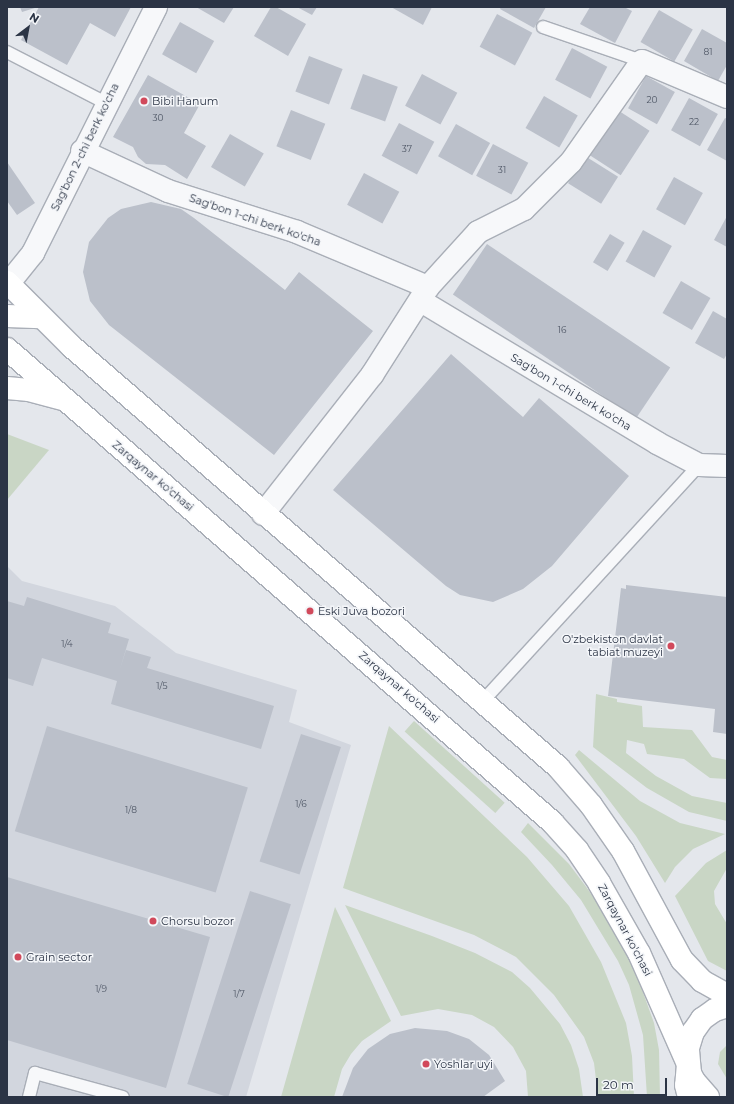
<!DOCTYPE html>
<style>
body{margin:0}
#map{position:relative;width:734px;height:1104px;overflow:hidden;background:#e4e7ec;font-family:Montserrat,sans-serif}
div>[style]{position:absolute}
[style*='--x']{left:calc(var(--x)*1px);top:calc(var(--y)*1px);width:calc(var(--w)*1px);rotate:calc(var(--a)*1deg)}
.built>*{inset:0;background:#d2d6de}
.green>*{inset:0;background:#c9d6c5;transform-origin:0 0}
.building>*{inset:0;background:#bbc0ca;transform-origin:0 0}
.roads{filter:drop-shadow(1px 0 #a9aeb7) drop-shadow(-1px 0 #a9aeb7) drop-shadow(0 1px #a9aeb7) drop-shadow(0 -1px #a9aeb7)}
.lane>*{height:12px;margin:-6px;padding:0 6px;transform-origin:6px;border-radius:6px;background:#f7f8fa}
.street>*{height:22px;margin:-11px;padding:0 11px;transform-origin:11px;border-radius:11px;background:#f7f8fa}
.secondary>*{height:22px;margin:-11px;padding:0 11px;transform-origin:11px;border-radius:11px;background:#fff}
.primary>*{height:22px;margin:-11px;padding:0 11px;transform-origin:11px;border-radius:11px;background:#fff}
.dots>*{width:11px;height:11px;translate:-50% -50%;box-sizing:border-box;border:2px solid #f4f6f9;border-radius:50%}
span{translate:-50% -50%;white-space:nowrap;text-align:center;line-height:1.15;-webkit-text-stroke:3px #f4f6f9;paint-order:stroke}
.number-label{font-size:9px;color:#4f5766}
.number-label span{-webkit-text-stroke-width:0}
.poi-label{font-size:11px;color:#2b3445}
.left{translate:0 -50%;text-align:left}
.right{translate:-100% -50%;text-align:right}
.street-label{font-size:11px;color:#2b3445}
.frame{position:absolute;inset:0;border:8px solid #2b3445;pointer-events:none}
.north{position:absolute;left:8px;top:8px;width:40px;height:40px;-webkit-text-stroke:3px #f4f6f9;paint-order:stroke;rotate:32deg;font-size:11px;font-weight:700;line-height:16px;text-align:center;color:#2b3445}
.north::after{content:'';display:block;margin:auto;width:14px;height:18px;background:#2b3445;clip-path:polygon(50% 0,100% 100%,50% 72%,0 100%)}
.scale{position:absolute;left:596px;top:1078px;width:71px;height:18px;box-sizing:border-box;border:2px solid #2b3445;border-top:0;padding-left:5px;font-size:12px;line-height:14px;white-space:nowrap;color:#2b3445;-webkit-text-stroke:3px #f4f6f9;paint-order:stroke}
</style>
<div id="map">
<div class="built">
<div style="clip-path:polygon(7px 566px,22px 581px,115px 606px,176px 653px,297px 690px,289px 722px,351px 745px,246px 1097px,7px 1097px)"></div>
</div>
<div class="green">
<div style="clip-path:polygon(7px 434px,49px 450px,7px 500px)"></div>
<div style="clip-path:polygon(596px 694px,617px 699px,617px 702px,642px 706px,643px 727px,692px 730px,712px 757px,727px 760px,727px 779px,710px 778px,684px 759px,647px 754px,644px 744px,627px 740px,626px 753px,656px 776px,692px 796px,727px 803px,727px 821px,689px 812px,647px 788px,593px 747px)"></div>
<div style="left:414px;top:721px;width:122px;height:14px;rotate:42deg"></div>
<div style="clip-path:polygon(389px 726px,527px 857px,569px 906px,601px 962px,626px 1023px,632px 1056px,634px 1097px,598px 1097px,594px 1063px,584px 1037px,554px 995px,516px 957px,474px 935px,343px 888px)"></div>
<div style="clip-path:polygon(579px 750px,640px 801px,680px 823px,725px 834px,693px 849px,675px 867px,665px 883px,636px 836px,575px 755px)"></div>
<div style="clip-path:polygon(528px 823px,569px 864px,587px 888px,604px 913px,634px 967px,654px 1023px,659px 1050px,660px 1097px,647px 1097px,643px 1035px,629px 985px,618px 961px,581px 900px,552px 865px,521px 832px)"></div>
<div style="clip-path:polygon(727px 850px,727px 868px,714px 891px,715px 904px,727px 924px,727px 971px,708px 961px,675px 896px,706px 863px)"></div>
<div style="clip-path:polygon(345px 905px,432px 936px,475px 953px,512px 972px,530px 988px,560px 1024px,571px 1045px,579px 1069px,583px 1097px,528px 1097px,526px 1071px,513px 1047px,494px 1027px,472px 1015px,438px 1009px,401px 1016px)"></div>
<div style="clip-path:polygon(335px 907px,391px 1021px,362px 1041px,351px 1054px,342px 1069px,334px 1097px,281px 1097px)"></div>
<div style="clip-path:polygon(727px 1045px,727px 1079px,718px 1064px,720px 1052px)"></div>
</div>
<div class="building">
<div style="clip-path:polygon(20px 7px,38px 7px,22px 12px)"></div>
<div style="clip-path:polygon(39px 7px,131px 7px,115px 37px,90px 23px,67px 65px,21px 40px)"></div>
<div style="clip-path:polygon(196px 7px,234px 7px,224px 23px)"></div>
<div style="clip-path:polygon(271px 7px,276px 7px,306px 24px,288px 56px,254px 36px)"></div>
<div style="clip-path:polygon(297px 7px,317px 7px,312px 15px)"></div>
<div style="clip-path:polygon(391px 7px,432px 7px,423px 25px)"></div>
<div style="clip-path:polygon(501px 7px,546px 7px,534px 28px,500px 9px)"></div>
<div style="clip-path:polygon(590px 7px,624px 7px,632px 11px,615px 43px,580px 24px)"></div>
<div style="left:659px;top:10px;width:39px;height:37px;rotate:30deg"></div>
<div style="left:497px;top:14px;width:40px;height:37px;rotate:28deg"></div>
<div style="left:180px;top:22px;width:39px;height:37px;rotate:29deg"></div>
<div style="clip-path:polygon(702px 29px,727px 43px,727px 65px,718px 81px,684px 61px)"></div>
<div style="left:572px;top:48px;width:40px;height:36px;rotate:28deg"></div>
<div style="left:309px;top:56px;width:36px;height:38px;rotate:21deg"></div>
<div style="left:363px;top:74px;width:37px;height:37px;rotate:20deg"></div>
<div style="left:422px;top:74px;width:40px;height:36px;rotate:28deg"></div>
<div style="clip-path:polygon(148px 75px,200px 104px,184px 133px,206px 146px,187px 179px,165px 165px,146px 164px,138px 157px,133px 147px,113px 137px)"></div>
<div style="left:646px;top:76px;width:33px;height:37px;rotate:29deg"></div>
<div style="left:544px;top:96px;width:39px;height:37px;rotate:30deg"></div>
<div style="left:689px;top:98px;width:33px;height:37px;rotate:29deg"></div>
<div style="left:616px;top:109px;width:40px;height:53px;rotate:33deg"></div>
<div style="left:291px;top:110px;width:37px;height:39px;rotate:22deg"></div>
<div style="clip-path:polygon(725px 118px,727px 119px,727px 161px,707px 150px)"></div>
<div style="left:399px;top:123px;width:40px;height:37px;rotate:28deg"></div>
<div style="left:456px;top:124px;width:39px;height:37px;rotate:29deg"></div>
<div style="left:230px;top:134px;width:39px;height:38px;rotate:30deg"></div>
<div style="left:493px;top:144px;width:40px;height:36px;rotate:28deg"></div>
<div style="left:585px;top:156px;width:39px;height:32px;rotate:32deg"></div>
<div style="clip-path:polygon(7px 162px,35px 203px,17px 215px,7px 201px)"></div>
<div style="left:364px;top:173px;width:40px;height:36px;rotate:28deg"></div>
<div style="left:674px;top:177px;width:33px;height:37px;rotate:29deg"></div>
<div style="clip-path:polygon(151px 202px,181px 209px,194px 218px,285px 290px,299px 272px,373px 331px,274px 455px,109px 325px,90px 301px,83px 272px,89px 242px,108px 218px,121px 209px)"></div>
<div style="clip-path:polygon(727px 216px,727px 247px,714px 240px)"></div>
<div style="left:643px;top:230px;width:33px;height:36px;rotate:29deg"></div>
<div style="left:610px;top:234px;width:17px;height:33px;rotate:31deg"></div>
<div style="left:487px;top:244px;width:221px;height:61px;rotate:34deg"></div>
<div style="left:681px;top:281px;width:34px;height:37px;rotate:30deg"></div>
<div style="clip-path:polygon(713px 311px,727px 319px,727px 354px,724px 359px,695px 343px)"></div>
<div style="clip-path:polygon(451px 354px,523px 417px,539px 398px,629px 476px,552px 566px,523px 589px,493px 602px,460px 595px,446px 586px,333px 490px)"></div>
<div style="clip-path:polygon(626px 585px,727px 597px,727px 734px,713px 732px,715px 709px,608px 696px,621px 588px,626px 589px)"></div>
<div style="clip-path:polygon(27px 597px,111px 623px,108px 633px,129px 639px,120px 669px,126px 650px,151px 657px,147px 668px,274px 706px,261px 749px,111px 704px,117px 681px,42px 658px,33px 686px,7px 678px,7px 601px,24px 606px)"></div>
<div style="left:47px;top:726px;width:210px;height:110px;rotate:17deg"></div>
<div style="left:301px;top:734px;width:42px;height:134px;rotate:18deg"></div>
<div style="clip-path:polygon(7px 877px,210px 937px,166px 1088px,7px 1040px)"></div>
<div style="left:250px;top:891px;width:43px;height:203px;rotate:18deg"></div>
<div style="clip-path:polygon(415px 1028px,447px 1031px,469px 1039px,489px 1055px,505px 1081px,483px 1097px,342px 1097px,353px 1068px,368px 1049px,390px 1034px)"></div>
</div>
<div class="roads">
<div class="lane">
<div style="--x:543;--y:27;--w:105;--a:19"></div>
<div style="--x:7;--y:52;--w:111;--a:27.3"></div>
<div style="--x:482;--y:702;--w:321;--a:-47.5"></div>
<div style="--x:29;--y:1097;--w:25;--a:-76"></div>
<div style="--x:35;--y:1073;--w:91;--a:15.3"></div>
</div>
<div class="street">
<div style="--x:82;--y:151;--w:95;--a:24.9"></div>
<div style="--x:168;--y:191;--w:135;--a:17.6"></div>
<div style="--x:297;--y:232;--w:142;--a:22.8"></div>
<div style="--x:8;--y:284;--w:40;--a:-51"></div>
<div style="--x:33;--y:253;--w:275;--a:-63.4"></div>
<div style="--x:421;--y:301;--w:275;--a:31"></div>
<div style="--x:657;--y:443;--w:47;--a:27.6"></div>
<div style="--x:699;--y:465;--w:28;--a:2"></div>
<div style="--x:263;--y:514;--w:177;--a:-51.9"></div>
<div style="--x:372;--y:375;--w:104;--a:-57.5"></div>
<div style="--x:428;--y:287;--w:74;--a:-47.7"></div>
<div style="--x:478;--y:232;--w:51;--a:-26.6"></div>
<div style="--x:524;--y:209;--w:66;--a:-45"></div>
<div style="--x:571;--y:162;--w:123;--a:-54.9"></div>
<div style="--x:642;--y:61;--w:92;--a:23"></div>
</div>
<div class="secondary">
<div style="--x:7;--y:388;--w:22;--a:5"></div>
<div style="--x:29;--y:390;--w:35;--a:15"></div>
</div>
<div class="primary">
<div style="--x:7;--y:282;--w:91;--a:45"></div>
<div style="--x:71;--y:346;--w:644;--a:40.84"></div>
<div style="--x:558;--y:767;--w:50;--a:49"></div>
<div style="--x:591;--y:805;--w:56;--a:55.2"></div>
<div style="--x:623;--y:851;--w:124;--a:61.6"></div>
<div style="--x:682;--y:960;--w:29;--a:46"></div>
<div style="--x:702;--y:981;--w:29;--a:29"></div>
<div style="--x:7;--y:316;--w:34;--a:2"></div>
<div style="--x:7;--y:349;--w:722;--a:40.95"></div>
<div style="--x:552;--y:822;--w:38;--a:48"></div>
<div style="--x:577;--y:850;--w:40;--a:56"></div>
<div style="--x:599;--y:883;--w:81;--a:60.3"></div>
<div style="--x:639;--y:953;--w:121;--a:66.2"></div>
<div style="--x:688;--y:1064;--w:21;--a:95"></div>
<div style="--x:686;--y:1085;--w:12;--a:76"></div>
<div style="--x:708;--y:1097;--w:21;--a:-131"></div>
<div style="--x:694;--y:1081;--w:9;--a:-117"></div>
<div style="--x:690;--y:1073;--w:25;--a:-95"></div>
<div style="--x:688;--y:1048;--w:17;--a:-73"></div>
<div style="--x:693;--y:1032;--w:16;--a:-55"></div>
<div style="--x:702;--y:1019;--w:16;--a:-35"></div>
<div style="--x:715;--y:1010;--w:13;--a:-18"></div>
</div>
</div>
<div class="dots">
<div style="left:144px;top:101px;background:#d1495b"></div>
<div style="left:310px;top:611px;background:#d1495b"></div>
<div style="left:671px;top:646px;background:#d1495b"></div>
<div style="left:153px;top:921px;background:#d1495b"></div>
<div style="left:18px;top:957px;background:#d1495b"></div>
<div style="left:426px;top:1064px;background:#d1495b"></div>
</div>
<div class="number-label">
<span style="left:708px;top:52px">81</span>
<span style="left:652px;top:100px">20</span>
<span style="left:158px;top:118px">30</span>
<span style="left:694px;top:122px">22</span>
<span style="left:407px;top:149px">37</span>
<span style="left:502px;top:170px">31</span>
<span style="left:562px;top:330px">16</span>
<span style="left:67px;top:644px">1/4</span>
<span style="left:162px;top:686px">1/5</span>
<span style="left:301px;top:804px">1/6</span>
<span style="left:131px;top:810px">1/8</span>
<span style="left:101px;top:989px">1/9</span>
<span style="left:239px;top:994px">1/7</span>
</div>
<div class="poi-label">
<span class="left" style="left:152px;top:101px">Bibi Hanum</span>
<span class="left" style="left:318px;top:611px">Eski Juva bozori</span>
<span class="right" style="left:663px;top:646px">O'zbekiston davlat<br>tabiat muzeyi</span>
<span class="left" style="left:161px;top:921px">Chorsu bozor</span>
<span class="left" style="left:26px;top:957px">Grain sector</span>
<span class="left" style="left:434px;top:1064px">Yoshlar uyi</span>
</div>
<div class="street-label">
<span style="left:85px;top:147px;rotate:-64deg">Sag'bon 2-chi berk ko'cha</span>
<span style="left:255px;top:220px;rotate:19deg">Sag'bon 1-chi berk ko'cha</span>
<span style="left:571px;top:392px;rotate:31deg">Sag'bon 1-chi berk ko'cha</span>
<span style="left:153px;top:476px;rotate:40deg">Zarqaynar ko'chasi</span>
<span style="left:399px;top:687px;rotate:41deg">Zarqaynar ko'chasi</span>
<span style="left:625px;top:930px;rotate:62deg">Zarqaynar ko'chasi</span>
</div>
<div class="frame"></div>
<div class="north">N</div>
<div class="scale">20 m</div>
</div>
